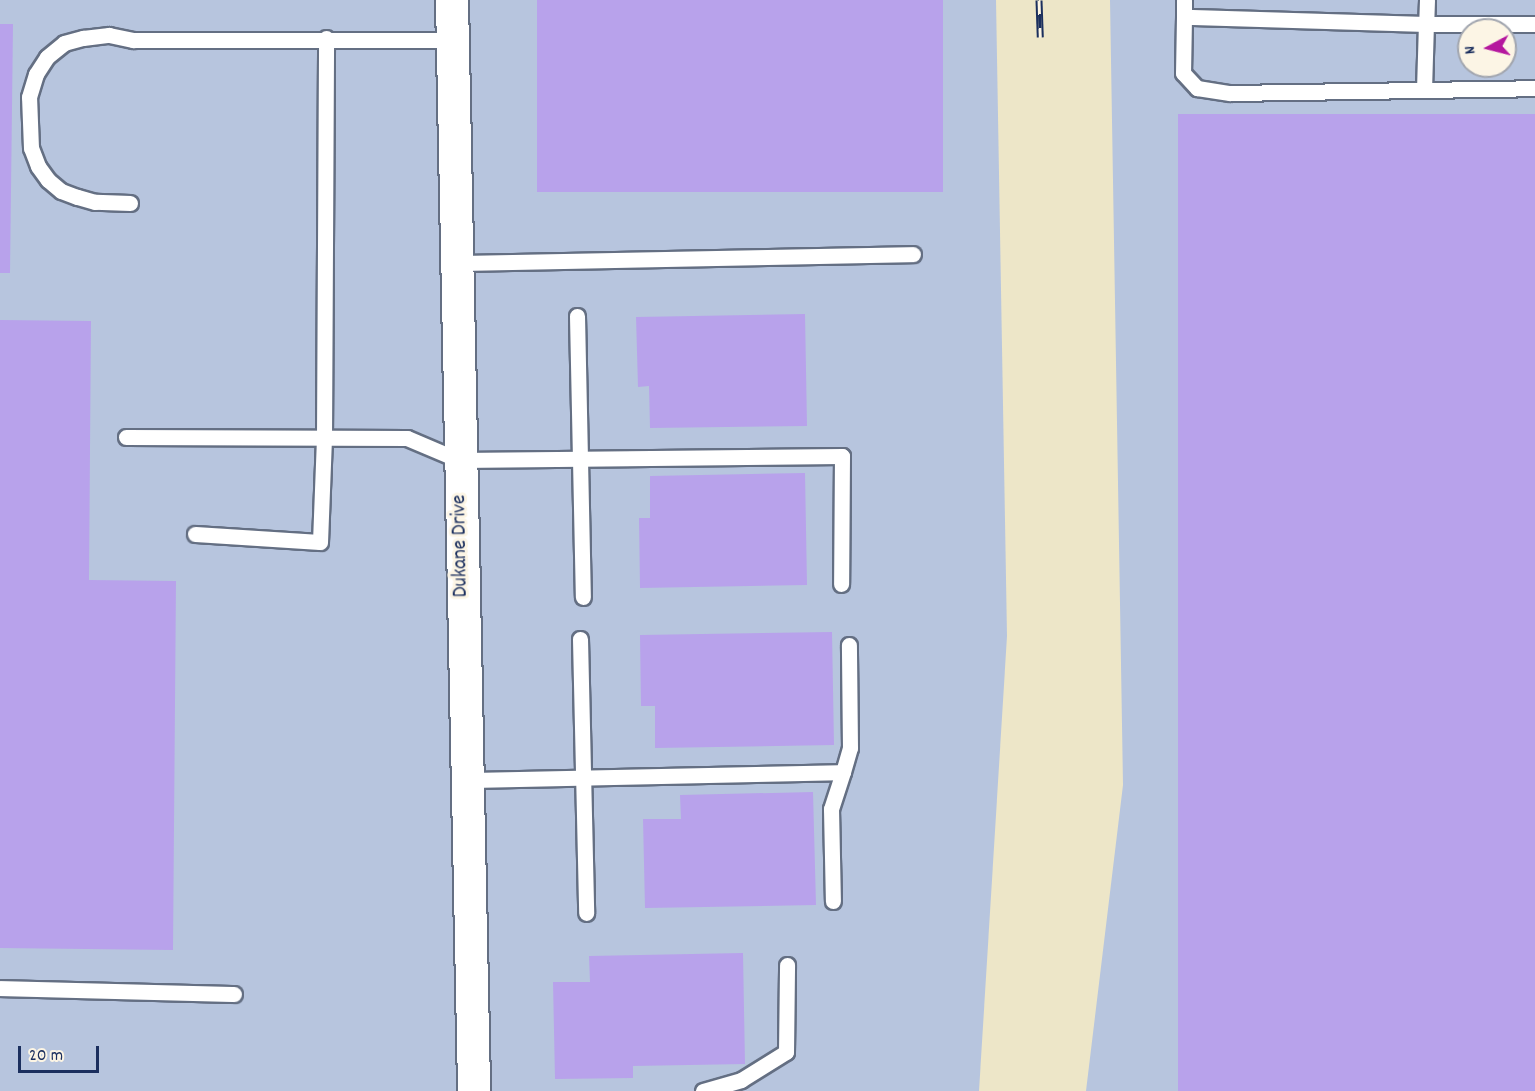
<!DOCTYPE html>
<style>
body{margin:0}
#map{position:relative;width:1535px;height:1091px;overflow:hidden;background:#ede6c8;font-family:Dekko,sans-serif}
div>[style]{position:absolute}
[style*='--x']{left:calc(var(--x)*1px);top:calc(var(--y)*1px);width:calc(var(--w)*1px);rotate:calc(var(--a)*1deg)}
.industrial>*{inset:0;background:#b7c5de}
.building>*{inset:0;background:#b8a2eb;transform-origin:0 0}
.roads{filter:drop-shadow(2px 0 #646f83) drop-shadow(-2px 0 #646f83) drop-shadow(0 2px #646f83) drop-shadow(0 -2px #646f83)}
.service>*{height:15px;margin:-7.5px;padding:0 7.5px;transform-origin:7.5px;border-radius:7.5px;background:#fff}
.minor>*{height:32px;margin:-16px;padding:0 16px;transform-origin:16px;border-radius:16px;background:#fff}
.rail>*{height:7px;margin-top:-3.5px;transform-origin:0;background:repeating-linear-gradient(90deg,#fcf5e5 0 14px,#1b2f5e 0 28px);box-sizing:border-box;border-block:2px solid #1b2f5e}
span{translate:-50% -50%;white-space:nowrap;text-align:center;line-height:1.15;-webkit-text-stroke:6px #fcf5e5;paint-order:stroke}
.street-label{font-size:21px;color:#1b2f5e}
.north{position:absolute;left:1457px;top:18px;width:60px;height:60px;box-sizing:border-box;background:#fcf5e5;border:2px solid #a2a6af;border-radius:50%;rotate:263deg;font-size:16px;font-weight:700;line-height:24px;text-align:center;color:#1b2f5e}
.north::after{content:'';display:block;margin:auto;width:21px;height:27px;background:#b5179e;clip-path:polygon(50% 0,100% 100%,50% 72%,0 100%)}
.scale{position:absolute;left:18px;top:1046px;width:81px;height:27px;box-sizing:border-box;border:3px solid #1b2f5e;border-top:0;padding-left:8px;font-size:18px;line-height:21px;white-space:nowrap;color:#1b2f5e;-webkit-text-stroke:4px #fcf5e5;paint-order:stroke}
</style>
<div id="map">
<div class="industrial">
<div style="clip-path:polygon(0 0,996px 0,1007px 636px,979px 1091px,0 1091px)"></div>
<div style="clip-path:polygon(evenodd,1110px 0,1535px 0,1535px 1091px,1086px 1091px,1123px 785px,1110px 0,1469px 30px,1505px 30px,1505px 66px,1469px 66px,1469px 30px)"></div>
</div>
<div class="building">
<div style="left:537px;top:0;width:406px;height:192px"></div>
<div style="clip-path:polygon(0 24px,13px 24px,10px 273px,0 273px)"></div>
<div style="left:1535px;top:114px;width:977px;height:357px;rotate:90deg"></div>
<div style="clip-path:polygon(805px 314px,807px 426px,650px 428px,649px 386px,638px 387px,636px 317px)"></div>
<div style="clip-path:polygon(0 320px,91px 321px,89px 580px,176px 581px,173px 950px,0 948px)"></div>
<div style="clip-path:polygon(805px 473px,807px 585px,640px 588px,639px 518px,650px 518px,650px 476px)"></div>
<div style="clip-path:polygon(832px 632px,834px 745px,655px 748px,655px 706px,641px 706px,640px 635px)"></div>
<div style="clip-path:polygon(813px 792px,816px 905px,645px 908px,643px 819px,681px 819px,680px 795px)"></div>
<div style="clip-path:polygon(743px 953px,745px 1064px,633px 1066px,633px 1078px,555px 1079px,553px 982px,590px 982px,589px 956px)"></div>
</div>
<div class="roads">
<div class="service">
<div style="--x:1427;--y:0;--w:24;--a:92"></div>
<div style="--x:1426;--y:24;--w:242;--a:-178.3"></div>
<div style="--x:1184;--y:17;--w:56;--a:91"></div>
<div style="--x:1183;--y:73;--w:21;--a:47"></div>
<div style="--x:1197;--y:88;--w:33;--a:9"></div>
<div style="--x:1230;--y:93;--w:305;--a:-0.9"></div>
<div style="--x:1184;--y:17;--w:17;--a:-90"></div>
<div style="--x:1424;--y:90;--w:66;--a:-88.3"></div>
<div style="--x:1426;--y:24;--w:109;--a:0"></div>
<div style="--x:130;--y:203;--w:35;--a:-178"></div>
<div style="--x:95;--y:202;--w:19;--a:-164"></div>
<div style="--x:77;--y:197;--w:17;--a:-159"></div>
<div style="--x:61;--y:191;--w:17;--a:-140"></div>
<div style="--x:48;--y:180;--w:17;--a:-126"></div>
<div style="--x:38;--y:166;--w:19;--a:-111"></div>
<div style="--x:31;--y:148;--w:51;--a:-92.2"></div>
<div style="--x:29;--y:97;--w:24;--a:-73"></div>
<div style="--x:36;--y:74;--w:20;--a:-57"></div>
<div style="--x:47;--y:57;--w:22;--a:-39"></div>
<div style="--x:64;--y:43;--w:20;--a:-15"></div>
<div style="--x:83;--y:38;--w:26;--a:-7"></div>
<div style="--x:109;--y:35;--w:25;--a:12"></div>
<div style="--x:133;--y:40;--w:320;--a:0"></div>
<div style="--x:456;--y:263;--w:457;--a:-1.1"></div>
<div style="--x:577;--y:316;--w:281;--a:88.8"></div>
<div style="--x:126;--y:437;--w:281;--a:0.2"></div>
<div style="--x:407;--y:438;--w:56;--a:22.9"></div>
<div style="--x:459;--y:460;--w:383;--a:-0.6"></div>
<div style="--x:842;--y:456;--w:128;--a:90.4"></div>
<div style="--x:195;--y:534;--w:125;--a:3.7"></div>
<div style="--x:320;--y:542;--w:105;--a:-87.8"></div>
<div style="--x:324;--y:437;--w:399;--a:-89.7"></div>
<div style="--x:580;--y:639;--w:274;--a:88.7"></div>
<div style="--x:843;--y:772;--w:25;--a:-74"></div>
<div style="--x:850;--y:748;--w:103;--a:-90.6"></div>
<div style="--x:467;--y:780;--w:376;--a:-1.2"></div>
<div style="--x:843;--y:772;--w:39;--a:108"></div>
<div style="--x:831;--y:809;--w:92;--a:88.8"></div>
<div style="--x:0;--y:988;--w:234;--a:1.5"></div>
<div style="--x:703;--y:1091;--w:40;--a:-16"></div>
<div style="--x:741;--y:1080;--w:53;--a:-31.9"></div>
<div style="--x:786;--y:1052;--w:87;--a:-89.3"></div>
</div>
<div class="minor">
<div style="--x:452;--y:0;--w:1091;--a:88.84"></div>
</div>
</div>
<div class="rail">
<div style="--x:1039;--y:0;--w:37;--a:88"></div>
</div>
<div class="street-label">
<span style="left:461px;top:546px;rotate:-91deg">Dukane Drive</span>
</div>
<div class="north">N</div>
<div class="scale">20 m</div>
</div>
